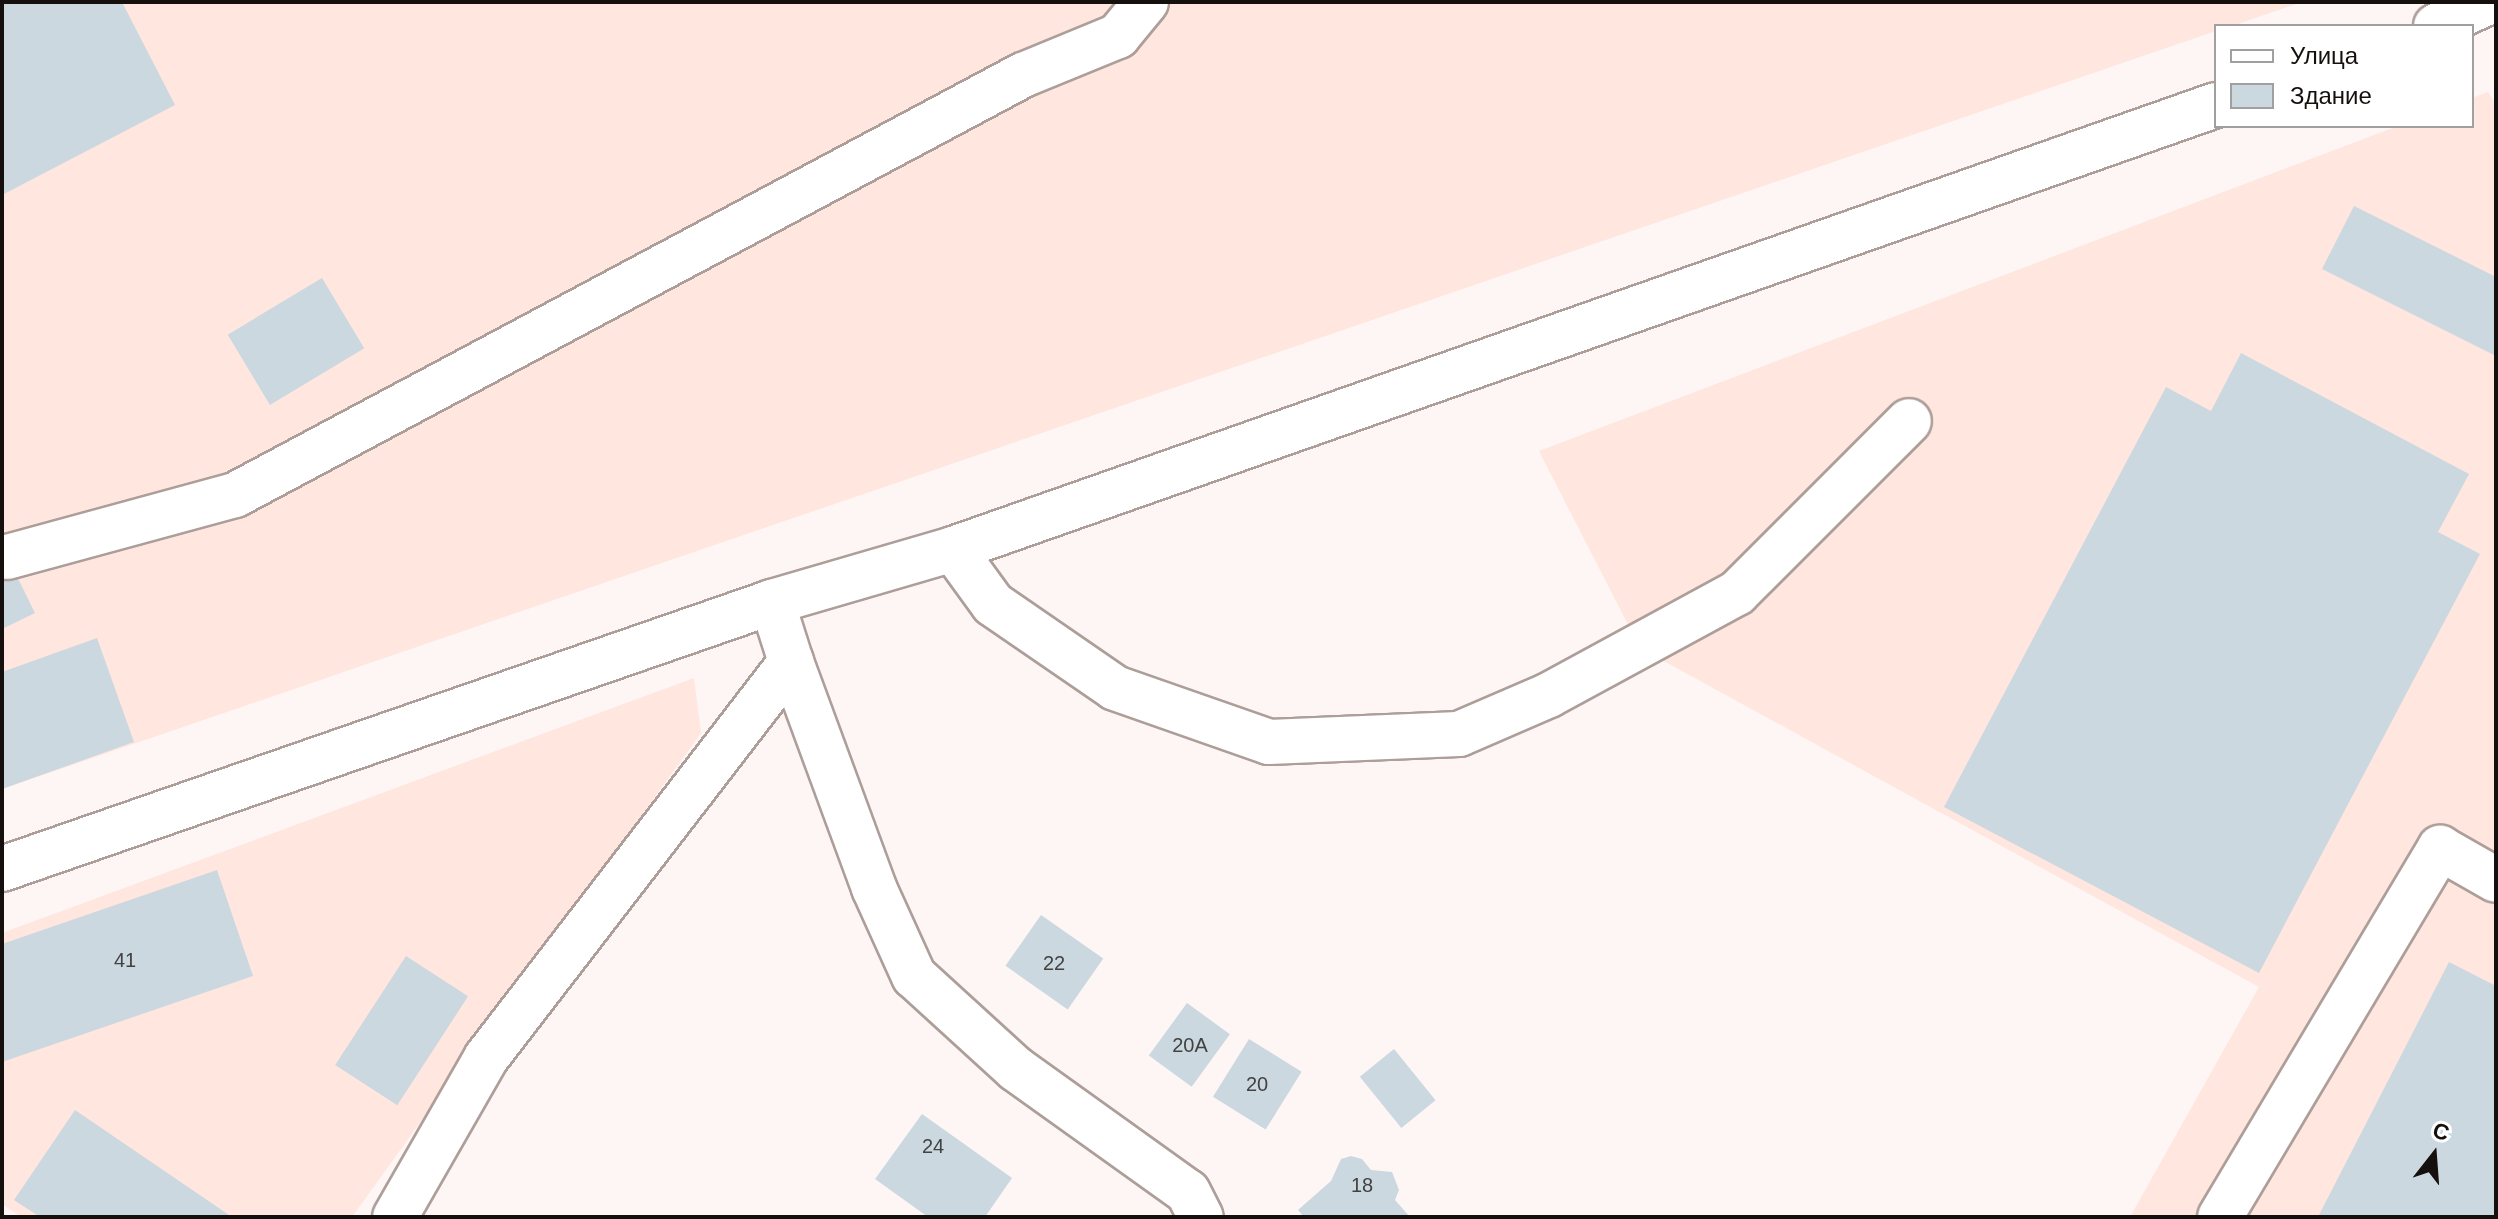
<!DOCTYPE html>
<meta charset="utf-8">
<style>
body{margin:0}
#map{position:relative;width:2498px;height:1219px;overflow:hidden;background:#fdf6f4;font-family:Helvetica,sans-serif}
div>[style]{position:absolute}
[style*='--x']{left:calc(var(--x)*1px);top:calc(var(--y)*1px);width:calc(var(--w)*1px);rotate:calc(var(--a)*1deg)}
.built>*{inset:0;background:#ffe6df}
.building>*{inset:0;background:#cbd8e0;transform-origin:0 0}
.roads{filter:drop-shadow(2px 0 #ad9e99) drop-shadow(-2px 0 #ad9e99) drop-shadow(0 2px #ad9e99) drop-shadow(0 -2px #ad9e99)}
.minor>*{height:44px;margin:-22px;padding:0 22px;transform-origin:22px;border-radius:22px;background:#fff}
span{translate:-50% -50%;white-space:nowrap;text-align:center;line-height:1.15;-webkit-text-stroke:8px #fff;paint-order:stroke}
.number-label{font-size:20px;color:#424242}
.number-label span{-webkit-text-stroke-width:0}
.frame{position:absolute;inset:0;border:4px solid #15100e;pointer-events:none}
.legend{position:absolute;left:2214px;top:24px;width:260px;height:104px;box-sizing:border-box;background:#fff;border:2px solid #a19f9f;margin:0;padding:10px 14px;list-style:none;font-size:24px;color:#15100e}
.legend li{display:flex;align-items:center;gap:16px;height:40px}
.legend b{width:40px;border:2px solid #a19f9f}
.north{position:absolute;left:2394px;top:1115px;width:80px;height:80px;-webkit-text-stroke:6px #fff;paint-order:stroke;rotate:17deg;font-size:22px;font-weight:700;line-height:32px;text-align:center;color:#15100e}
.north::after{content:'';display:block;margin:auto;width:28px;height:36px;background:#15100e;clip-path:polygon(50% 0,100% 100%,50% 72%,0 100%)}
</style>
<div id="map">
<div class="built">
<div style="clip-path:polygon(2px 2px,2302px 2px,2232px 26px,2216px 26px,2216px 31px,2px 789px)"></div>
<div style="clip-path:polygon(2488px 92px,2496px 105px,2496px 1217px,2130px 1217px,2259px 987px,1640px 648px,1539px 451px,2398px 126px,2472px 126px,2472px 98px)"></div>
<div style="clip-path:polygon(694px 678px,701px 733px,352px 1217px,21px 1217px,2px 1204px,2px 933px)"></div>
</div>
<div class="building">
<div style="clip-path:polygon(2px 2px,122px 2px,175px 105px,2px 195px)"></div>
<div style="clip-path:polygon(2354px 206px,2496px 277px,2496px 356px,2322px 269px)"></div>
<div style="left:322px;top:278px;width:82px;height:110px;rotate:59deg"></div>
<div style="clip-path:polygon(2241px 353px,2469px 474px,2438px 532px,2480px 554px,2259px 973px,1944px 807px,2166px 387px,2211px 411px)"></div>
<div style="clip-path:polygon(2px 546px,35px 613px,2px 629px)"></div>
<div style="clip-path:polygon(97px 638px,134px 742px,2px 789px,2px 672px)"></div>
<div style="clip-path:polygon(217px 870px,253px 976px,2px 1062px,2px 944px)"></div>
<div style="left:1041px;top:915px;width:76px;height:62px;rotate:35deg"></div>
<div style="left:406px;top:956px;width:74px;height:130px;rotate:33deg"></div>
<div style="clip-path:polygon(2449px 962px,2496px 986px,2496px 1217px,2318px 1217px)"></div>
<div style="left:1187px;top:1003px;width:53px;height:65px;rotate:36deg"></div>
<div style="left:1249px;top:1039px;width:62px;height:68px;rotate:32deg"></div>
<div style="left:1394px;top:1049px;width:66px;height:44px;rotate:51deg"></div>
<div style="clip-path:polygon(75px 1110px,232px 1217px,40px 1217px,14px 1200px)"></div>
<div style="clip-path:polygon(922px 1114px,1012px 1178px,985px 1217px,928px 1217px,875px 1179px)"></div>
<div style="clip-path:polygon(1351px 1156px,1362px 1159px,1371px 1170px,1392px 1172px,1399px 1190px,1395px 1200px,1410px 1217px,1304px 1217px,1298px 1210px,1331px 1181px,1341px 1159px)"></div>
</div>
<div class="roads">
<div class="minor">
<div style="--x:2436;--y:26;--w:58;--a:-24.4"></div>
<div style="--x:953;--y:549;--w:68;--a:54"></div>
<div style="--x:993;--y:604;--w:148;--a:34.5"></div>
<div style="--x:1115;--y:688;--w:163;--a:19.3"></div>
<div style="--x:1269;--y:742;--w:190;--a:-2.4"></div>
<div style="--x:1459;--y:734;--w:98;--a:-23.4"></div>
<div style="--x:1549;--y:695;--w:214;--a:-28.5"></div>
<div style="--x:1737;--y:593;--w:243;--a:-45"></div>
<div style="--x:7;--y:557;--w:236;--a:-15.2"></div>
<div style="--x:235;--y:495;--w:893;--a:-28.06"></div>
<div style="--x:1023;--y:75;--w:103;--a:-22.3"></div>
<div style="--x:1118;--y:36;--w:44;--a:-50.5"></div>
<div style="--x:791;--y:662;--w:241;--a:69.8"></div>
<div style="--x:874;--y:888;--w:97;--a:65.6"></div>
<div style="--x:914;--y:976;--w:138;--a:42.4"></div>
<div style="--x:1016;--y:1069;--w:211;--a:35.6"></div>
<div style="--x:1188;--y:1192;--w:28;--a:63"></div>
<div style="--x:2;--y:869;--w:815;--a:-19.12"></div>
<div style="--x:772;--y:602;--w:189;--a:-16.3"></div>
<div style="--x:953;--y:549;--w:1339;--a:-19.37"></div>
<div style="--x:395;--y:1217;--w:183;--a:-60.2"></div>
<div style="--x:486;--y:1058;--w:500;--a:-52.4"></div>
<div style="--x:791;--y:662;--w:63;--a:-107.6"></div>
<div style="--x:2220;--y:1217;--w:430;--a:-59.2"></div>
<div style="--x:2440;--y:848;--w:64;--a:29.7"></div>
</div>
</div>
<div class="number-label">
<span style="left:125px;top:960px">41</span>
<span style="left:1054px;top:963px">22</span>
<span style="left:1190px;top:1045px">20А</span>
<span style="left:1257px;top:1084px">20</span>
<span style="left:933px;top:1146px">24</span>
<span style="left:1362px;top:1185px">18</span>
</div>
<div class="frame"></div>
<ul class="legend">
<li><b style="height:10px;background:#fff"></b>Улица</li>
<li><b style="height:22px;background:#cbd8e0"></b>Здание</li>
</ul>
<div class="north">С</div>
</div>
